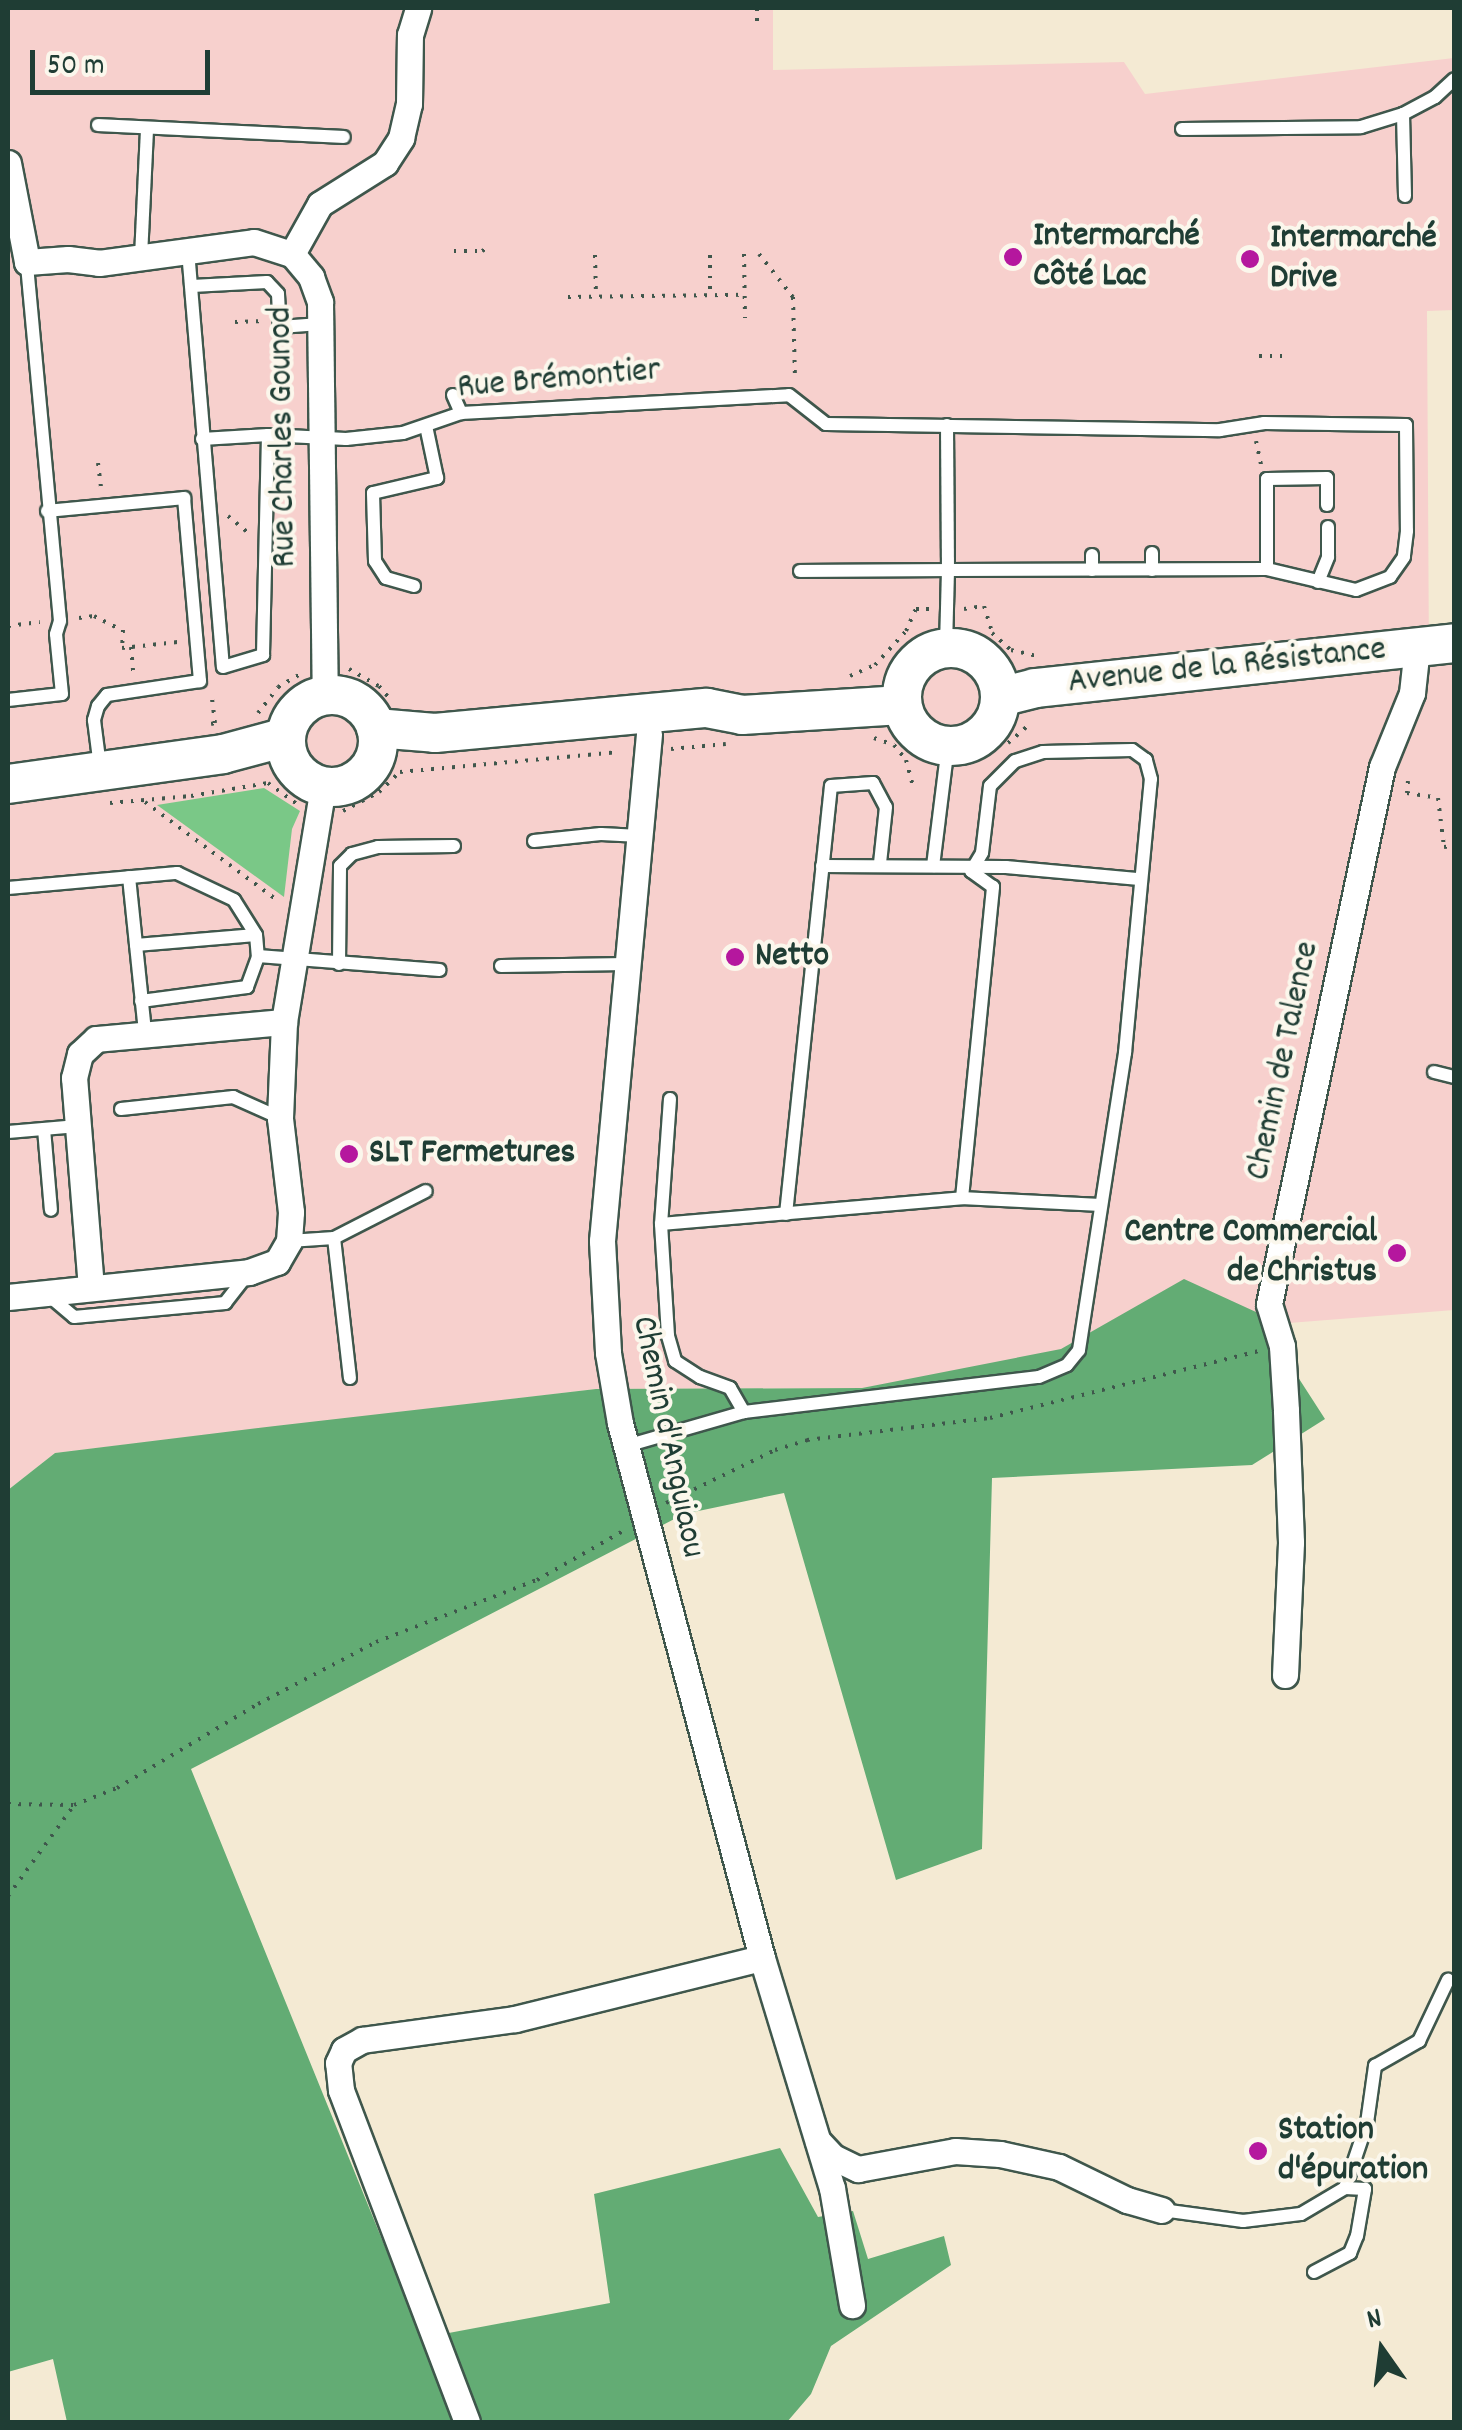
<!DOCTYPE html>
<meta charset="utf-8">
<style>
body{margin:0}
#map{position:relative;width:1462px;height:2430px;overflow:hidden;background:#f4ead3;font-family:Dekko,sans-serif}
div>[style]{position:absolute}
[style*='--x']{left:calc(var(--x)*1px);top:calc(var(--y)*1px);width:calc(var(--w)*1px);rotate:calc(var(--a)*1deg)}
.built>*{inset:0;background:#f7d0cd}
.green>*{inset:0;background:#7ac887}
.forest>*{inset:0;background:#63ac74}
.path>*{height:4px;margin-top:-2px;transform-origin:0;background:repeating-linear-gradient(90deg,#3f574c 0 2.5px,transparent 0 10.5px)}
.roads{filter:drop-shadow(2px 0 #3f574c) drop-shadow(-2px 0 #3f574c) drop-shadow(0 2px #3f574c) drop-shadow(0 -2px #3f574c)}
.service>*{height:12px;margin:-6px;padding:0 6px;transform-origin:6px;border-radius:6px;background:#fff}
.minor>*{height:25px;margin:-12.5px;padding:0 12.5px;transform-origin:12.5px;border-radius:12.5px;background:#fff}
.secondary>*{height:38px;margin:-19px;padding:0 19px;transform-origin:19px;border-radius:19px;background:#fff}
.secondary>.ring{margin:-19px;padding:0;box-sizing:content-box;background:none;border:38px solid #fff;border-radius:50%}
.dots>*{width:28px;height:28px;translate:-50% -50%;box-sizing:border-box;border:5px solid #fbf7ec;border-radius:50%}
span{translate:-50% -50%;white-space:nowrap;text-align:center;line-height:1.15;-webkit-text-stroke:8px #fbf7ec;paint-order:stroke}
.poi-label{font-size:35px;color:#1f3d34;font-weight:700}
.left{translate:0 -50%;text-align:left}
.right{translate:-100% -50%;text-align:right}
.street-label{font-size:35px;color:#1f3d34}
.frame{position:absolute;inset:0;border:10px solid #1f3d34;pointer-events:none}
.north{position:absolute;left:1332px;top:2300px;width:100px;height:100px;-webkit-text-stroke:8px #fbf7ec;paint-order:stroke;rotate:346deg;font-size:28px;font-weight:700;line-height:40px;text-align:center;color:#1f3d34}
.north::after{content:'';display:block;margin:auto;width:35px;height:45px;background:#1f3d34;clip-path:polygon(50% 0,100% 100%,50% 72%,0 100%)}
.scale{position:absolute;left:30px;top:50px;width:180px;height:45px;box-sizing:border-box;border:5px solid #1f3d34;border-top:0;padding-left:12px;font-size:30px;line-height:35px;white-space:nowrap;color:#1f3d34;-webkit-text-stroke:8px #fbf7ec;paint-order:stroke}
</style>
<div id="map">
<div class="built">
<div style="clip-path:polygon(8px 8px,773px 8px,773px 70px,1124px 62px,1145px 94px,1454px 58px,1454px 310px,1427px 311px,1429px 663px,1454px 661px,1454px 1310px,1265px 1325px,862px 1388px,596px 1389px,55px 1453px,8px 1490px)"></div>
</div>
<div class="green">
<div style="clip-path:polygon(264px 788px,300px 811px,292px 829px,284px 897px,157px 805px)"></div>
</div>
<div class="forest">
<div style="clip-path:polygon(1184px 1279px,1256px 1312px,1325px 1419px,1252px 1465px,992px 1478px,982px 1849px,896px 1880px,784px 1493px,684px 1514px,191px 1769px,422px 2338px,610px 2303px,594px 2194px,780px 2148px,818px 2217px,853px 2211px,868px 2259px,944px 2236px,951px 2265px,831px 2346px,811px 2394px,787px 2422px,67px 2422px,53px 2359px,8px 2372px,8px 1490px,55px 1453px,275px 1426px,596px 1389px,862px 1388px,1061px 1349px)"></div>
</div>
<div class="path">
<div style="--x:757;--y:8;--w:18;--a:90"></div>
<div style="--x:454;--y:251;--w:28;--a:0"></div>
<div style="--x:482;--y:251;--w:10;--a:-29"></div>
<div style="--x:744;--y:254;--w:64;--a:89.1"></div>
<div style="--x:759;--y:254;--w:55;--a:51.7"></div>
<div style="--x:793;--y:297;--w:81;--a:88.6"></div>
<div style="--x:595;--y:255;--w:42;--a:88.6"></div>
<div style="--x:710;--y:255;--w:40;--a:90"></div>
<div style="--x:568;--y:297;--w:176;--a:-0.7"></div>
<div style="--x:235;--y:322;--w:25;--a:-2"></div>
<div style="--x:1259;--y:356;--w:25;--a:0"></div>
<div style="--x:1256;--y:441;--w:25;--a:78"></div>
<div style="--x:98;--y:463;--w:25;--a:83"></div>
<div style="--x:228;--y:516;--w:25;--a:40"></div>
<div style="--x:964;--y:609;--w:20;--a:-9"></div>
<div style="--x:984;--y:606;--w:28;--a:73"></div>
<div style="--x:992;--y:633;--w:25;--a:42"></div>
<div style="--x:1011;--y:650;--w:26;--a:13"></div>
<div style="--x:79;--y:618;--w:15;--a:-8"></div>
<div style="--x:94;--y:616;--w:30;--a:27"></div>
<div style="--x:8;--y:626;--w:32;--a:-7"></div>
<div style="--x:123;--y:630;--w:18;--a:93"></div>
<div style="--x:122;--y:648;--w:56;--a:-6.1"></div>
<div style="--x:131;--y:647;--w:25;--a:85"></div>
<div style="--x:349;--y:669;--w:34;--a:30"></div>
<div style="--x:379;--y:686;--w:16;--a:50"></div>
<div style="--x:850;--y:676;--w:27;--a:-24"></div>
<div style="--x:875;--y:665;--w:46;--a:-47.6"></div>
<div style="--x:906;--y:631;--w:24;--a:-66"></div>
<div style="--x:916;--y:609;--w:14;--a:0"></div>
<div style="--x:258;--y:713;--w:33;--a:-52"></div>
<div style="--x:278;--y:687;--w:28;--a:-30"></div>
<div style="--x:211;--y:724;--w:4;--a:-14"></div>
<div style="--x:215;--y:723;--w:26;--a:-97"></div>
<div style="--x:874;--y:738;--w:21;--a:19"></div>
<div style="--x:894;--y:745;--w:19;--a:51"></div>
<div style="--x:906;--y:760;--w:27;--a:75"></div>
<div style="--x:1008;--y:743;--w:30;--a:-41"></div>
<div style="--x:671;--y:749;--w:55;--a:-5.2"></div>
<div style="--x:1408;--y:781;--w:12;--a:95"></div>
<div style="--x:1407;--y:793;--w:31;--a:9"></div>
<div style="--x:1438;--y:798;--w:49;--a:83"></div>
<div style="--x:1444;--y:847;--w:10;--a:-6"></div>
<div style="--x:145;--y:802;--w:164;--a:36.6"></div>
<div style="--x:110;--y:803;--w:81;--a:-4.9"></div>
<div style="--x:191;--y:796;--w:78;--a:-9.6"></div>
<div style="--x:268;--y:783;--w:36;--a:36"></div>
<div style="--x:343;--y:811;--w:41;--a:-27.8"></div>
<div style="--x:379;--y:792;--w:29;--a:-44"></div>
<div style="--x:400;--y:772;--w:220;--a:-5.2"></div>
<div style="--x:666;--y:1503;--w:121;--a:-25.9"></div>
<div style="--x:775;--y:1450;--w:34;--a:-17"></div>
<div style="--x:807;--y:1440;--w:184;--a:-6.9"></div>
<div style="--x:990;--y:1418;--w:276;--a:-14"></div>
<div style="--x:8;--y:1804;--w:65;--a:0.9"></div>
<div style="--x:8;--y:1896;--w:112;--a:-54"></div>
<div style="--x:74;--y:1805;--w:46;--a:-21.6"></div>
<div style="--x:117;--y:1788;--w:164;--a:-30.8"></div>
<div style="--x:258;--y:1704;--w:133;--a:-27.7"></div>
<div style="--x:376;--y:1642;--w:173;--a:-21.1"></div>
<div style="--x:537;--y:1580;--w:101;--a:-29.6"></div>
</div>
<div class="roads">
<div class="service">
<div style="--x:98;--y:125;--w:246;--a:2.8"></div>
<div style="--x:1182;--y:129;--w:179;--a:-0.6"></div>
<div style="--x:1361;--y:127;--w:44;--a:-17.2"></div>
<div style="--x:1405;--y:196;--w:82;--a:-91.4"></div>
<div style="--x:1403;--y:114;--w:36;--a:-28"></div>
<div style="--x:1435;--y:97;--w:26;--a:-43"></div>
<div style="--x:188;--y:251;--w:417;--a:85.2"></div>
<div style="--x:223;--y:667;--w:42;--a:-16.7"></div>
<div style="--x:263;--y:655;--w:220;--a:-88.7"></div>
<div style="--x:141;--y:257;--w:128;--a:-87.3"></div>
<div style="--x:192;--y:286;--w:75;--a:-3.1"></div>
<div style="--x:267;--y:282;--w:16;--a:47"></div>
<div style="--x:278;--y:294;--w:33;--a:87"></div>
<div style="--x:280;--y:327;--w:40;--a:-4.3"></div>
<div style="--x:453;--y:395;--w:20;--a:66"></div>
<div style="--x:202;--y:439;--w:66;--a:-3.5"></div>
<div style="--x:268;--y:435;--w:78;--a:2.9"></div>
<div style="--x:346;--y:439;--w:57;--a:-6"></div>
<div style="--x:403;--y:433;--w:61;--a:-19"></div>
<div style="--x:461;--y:413;--w:328;--a:-3.1"></div>
<div style="--x:789;--y:395;--w:47;--a:38.1"></div>
<div style="--x:826;--y:424;--w:394;--a:0.9"></div>
<div style="--x:1220;--y:430;--w:45;--a:-9"></div>
<div style="--x:1264;--y:423;--w:142;--a:0.8"></div>
<div style="--x:1406;--y:425;--w:106;--a:89.5"></div>
<div style="--x:1407;--y:531;--w:26;--a:97"></div>
<div style="--x:1404;--y:557;--w:24;--a:125"></div>
<div style="--x:1390;--y:577;--w:36;--a:159"></div>
<div style="--x:1356;--y:590;--w:91;--a:-166.7"></div>
<div style="--x:1267;--y:569;--w:319;--a:179.8"></div>
<div style="--x:948;--y:570;--w:77;--a:91.5"></div>
<div style="--x:47;--y:511;--w:138;--a:-5.4"></div>
<div style="--x:184;--y:498;--w:184;--a:85"></div>
<div style="--x:200;--y:681;--w:94;--a:171.4"></div>
<div style="--x:107;--y:695;--w:14;--a:129"></div>
<div style="--x:98;--y:706;--w:15;--a:106"></div>
<div style="--x:94;--y:720;--w:47;--a:82.7"></div>
<div style="--x:1152;--y:553;--w:17;--a:90"></div>
<div style="--x:1092;--y:555;--w:15;--a:90"></div>
<div style="--x:1267;--y:569;--w:90;--a:-90"></div>
<div style="--x:1267;--y:479;--w:60;--a:-1"></div>
<div style="--x:1327;--y:478;--w:27;--a:90"></div>
<div style="--x:800;--y:571;--w:148;--a:-0.4"></div>
<div style="--x:948;--y:570;--w:145;--a:-90.4"></div>
<div style="--x:1318;--y:582;--w:27;--a:-68"></div>
<div style="--x:1328;--y:557;--w:30;--a:-90"></div>
<div style="--x:414;--y:586;--w:29;--a:-164"></div>
<div style="--x:386;--y:578;--w:20;--a:-123"></div>
<div style="--x:375;--y:561;--w:68;--a:-91.7"></div>
<div style="--x:373;--y:493;--w:66;--a:-13.2"></div>
<div style="--x:437;--y:478;--w:53;--a:-101.9"></div>
<div style="--x:8;--y:700;--w:54;--a:-6.3"></div>
<div style="--x:62;--y:694;--w:60;--a:-95.7"></div>
<div style="--x:56;--y:634;--w:14;--a:-73"></div>
<div style="--x:60;--y:621;--w:361;--a:-95.3"></div>
<div style="--x:534;--y:841;--w:67;--a:-6"></div>
<div style="--x:601;--y:834;--w:39;--a:3"></div>
<div style="--x:822;--y:866;--w:184;--a:0.3"></div>
<div style="--x:1006;--y:867;--w:134;--a:5.2"></div>
<div style="--x:933;--y:866;--w:121;--a:-82.9"></div>
<div style="--x:129;--y:877;--w:157;--a:84.1"></div>
<div style="--x:8;--y:888;--w:170;--a:-5.1"></div>
<div style="--x:177;--y:873;--w:63;--a:25.3"></div>
<div style="--x:234;--y:900;--w:41;--a:57.8"></div>
<div style="--x:256;--y:935;--w:21;--a:85"></div>
<div style="--x:258;--y:956;--w:182;--a:4.4"></div>
<div style="--x:136;--y:945;--w:120;--a:-4.8"></div>
<div style="--x:339;--y:964;--w:98;--a:-89.4"></div>
<div style="--x:340;--y:866;--w:17;--a:-45"></div>
<div style="--x:352;--y:854;--w:27;--a:-15"></div>
<div style="--x:378;--y:847;--w:76;--a:-0.8"></div>
<div style="--x:501;--y:966;--w:125;--a:-0.9"></div>
<div style="--x:141;--y:1001;--w:107;--a:-7.5"></div>
<div style="--x:247;--y:987;--w:33;--a:-70"></div>
<div style="--x:1434;--y:1072;--w:21;--a:14"></div>
<div style="--x:670;--y:1099;--w:125;--a:94.1"></div>
<div style="--x:661;--y:1224;--w:112;--a:86.4"></div>
<div style="--x:668;--y:1336;--w:26;--a:74"></div>
<div style="--x:675;--y:1361;--w:30;--a:33"></div>
<div style="--x:700;--y:1377;--w:32;--a:20"></div>
<div style="--x:730;--y:1388;--w:28;--a:60"></div>
<div style="--x:121;--y:1109;--w:113;--a:-6.1"></div>
<div style="--x:233;--y:1097;--w:51;--a:24.1"></div>
<div style="--x:44;--y:1129;--w:81;--a:85.1"></div>
<div style="--x:8;--y:1132;--w:70;--a:-4.9"></div>
<div style="--x:962;--y:1198;--w:138;--a:2.9"></div>
<div style="--x:786;--y:1214;--w:430;--a:-84"></div>
<div style="--x:831;--y:786;--w:42;--a:-4.1"></div>
<div style="--x:873;--y:783;--w:27;--a:62"></div>
<div style="--x:886;--y:807;--w:56;--a:96.1"></div>
<div style="--x:661;--y:1224;--w:302;--a:-4.9"></div>
<div style="--x:962;--y:1198;--w:313;--a:-84.3"></div>
<div style="--x:993;--y:887;--w:27;--a:-144"></div>
<div style="--x:334;--y:1238;--w:141;--a:83.5"></div>
<div style="--x:289;--y:1241;--w:45;--a:-3.8"></div>
<div style="--x:334;--y:1238;--w:103;--a:-27.1"></div>
<div style="--x:48;--y:1295;--w:34;--a:40"></div>
<div style="--x:74;--y:1317;--w:152;--a:-5.3"></div>
<div style="--x:225;--y:1303;--w:39;--a:-52"></div>
<div style="--x:626;--y:1446;--w:123;--a:-16.1"></div>
<div style="--x:744;--y:1412;--w:297;--a:-6.8"></div>
<div style="--x:1039;--y:1377;--w:30;--a:-23"></div>
<div style="--x:1067;--y:1365;--w:19;--a:-51"></div>
<div style="--x:1079;--y:1350;--w:301;--a:-81.2"></div>
<div style="--x:1125;--y:1053;--w:275;--a:-84.6"></div>
<div style="--x:1151;--y:779;--w:20;--a:-105"></div>
<div style="--x:1146;--y:760;--w:17;--a:-144"></div>
<div style="--x:1132;--y:750;--w:89;--a:178.7"></div>
<div style="--x:1043;--y:752;--w:29;--a:162"></div>
<div style="--x:1015;--y:761;--w:35;--a:135"></div>
<div style="--x:990;--y:786;--w:67;--a:96.8"></div>
<div style="--x:982;--y:853;--w:21;--a:121"></div>
<div style="--x:1162;--y:2210;--w:82;--a:7.7"></div>
<div style="--x:1243;--y:2221;--w:58;--a:-6.9"></div>
<div style="--x:1301;--y:2214;--w:51;--a:-30.6"></div>
<div style="--x:1345;--y:2188;--w:69;--a:-71.3"></div>
<div style="--x:1367;--y:2123;--w:58;--a:-82"></div>
<div style="--x:1375;--y:2066;--w:51;--a:-29.6"></div>
<div style="--x:1419;--y:2041;--w:68;--a:-64.6"></div>
<div style="--x:1314;--y:2272;--w:41;--a:-27.8"></div>
<div style="--x:1350;--y:2253;--w:18;--a:-68"></div>
<div style="--x:1357;--y:2236;--w:48;--a:-80.3"></div>
<div style="--x:1365;--y:2189;--w:20;--a:-177"></div>
</div>
<div class="minor">
<div style="--x:8;--y:163;--w:101;--a:79.1"></div>
<div style="--x:27;--y:262;--w:41;--a:-4.2"></div>
<div style="--x:68;--y:259;--w:31;--a:7"></div>
<div style="--x:99;--y:263;--w:156;--a:-7.7"></div>
<div style="--x:254;--y:242;--w:40;--a:18"></div>
<div style="--x:292;--y:254;--w:30;--a:50"></div>
<div style="--x:311;--y:277;--w:27;--a:70"></div>
<div style="--x:320;--y:302;--w:393;--a:89.3"></div>
<div style="--x:292;--y:254;--w:57;--a:-60.8"></div>
<div style="--x:320;--y:204;--w:77;--a:-32.2"></div>
<div style="--x:385;--y:163;--w:30;--a:-57"></div>
<div style="--x:401;--y:138;--w:35;--a:-77"></div>
<div style="--x:409;--y:104;--w:69;--a:-89.2"></div>
<div style="--x:410;--y:35;--w:28;--a:-73"></div>
<div style="--x:649;--y:734;--w:509;--a:95.3"></div>
<div style="--x:602;--y:1241;--w:112;--a:86.9"></div>
<div style="--x:608;--y:1353;--w:71;--a:80.3"></div>
<div style="--x:620;--y:1423;--w:554;--a:75.14"></div>
<div style="--x:762;--y:1958;--w:240;--a:73.1"></div>
<div style="--x:832;--y:2188;--w:119;--a:80.3"></div>
<div style="--x:91;--y:1288;--w:211;--a:-94.6"></div>
<div style="--x:74;--y:1078;--w:25;--a:-76"></div>
<div style="--x:80;--y:1054;--w:22;--a:-43"></div>
<div style="--x:96;--y:1039;--w:189;--a:-5.2"></div>
<div style="--x:8;--y:1297;--w:242;--a:-5.9"></div>
<div style="--x:249;--y:1272;--w:30;--a:-20"></div>
<div style="--x:277;--y:1262;--w:24;--a:-60"></div>
<div style="--x:289;--y:1241;--w:29;--a:-86"></div>
<div style="--x:291;--y:1212;--w:95;--a:-96.7"></div>
<div style="--x:280;--y:1118;--w:96;--a:-87.6"></div>
<div style="--x:284;--y:1022;--w:239;--a:-80.6"></div>
<div style="--x:1285;--y:1675;--w:133;--a:-87.4"></div>
<div style="--x:1291;--y:1542;--w:132;--a:-92.2"></div>
<div style="--x:1286;--y:1410;--w:64;--a:-93.6"></div>
<div style="--x:1282;--y:1346;--w:44;--a:-107.2"></div>
<div style="--x:1269;--y:1304;--w:549;--a:-78.12"></div>
<div style="--x:1382;--y:767;--w:80;--a:-67.9"></div>
<div style="--x:1412;--y:693;--w:46;--a:-83.8"></div>
<div style="--x:818;--y:2141;--w:22;--a:47"></div>
<div style="--x:833;--y:2157;--w:28;--a:26"></div>
<div style="--x:858;--y:2169;--w:99;--a:-10.5"></div>
<div style="--x:955;--y:2151;--w:45;--a:3.8"></div>
<div style="--x:1000;--y:2154;--w:60;--a:12.4"></div>
<div style="--x:1059;--y:2167;--w:76;--a:25.9"></div>
<div style="--x:1127;--y:2200;--w:36;--a:16"></div>
<div style="--x:467;--y:2422;--w:355;--a:-110.8"></div>
<div style="--x:341;--y:2090;--w:27;--a:-96"></div>
<div style="--x:338;--y:2063;--w:14;--a:-65"></div>
<div style="--x:344;--y:2050;--w:21;--a:-29"></div>
<div style="--x:362;--y:2040;--w:154;--a:-7.8"></div>
<div style="--x:515;--y:2019;--w:254;--a:-13.9"></div>
</div>
<div class="secondary">
<div class="ring" style="left:902px;top:648px;width:60px;height:60px"></div>
<div class="ring" style="left:286px;top:695px;width:54px;height:54px"></div>
<div style="--x:1000;--y:697;--w:36;--a:-14"></div>
<div style="--x:1035;--y:688;--w:421;--a:-6.1"></div>
<div style="--x:376;--y:728;--w:59;--a:4.8"></div>
<div style="--x:435;--y:733;--w:273;--a:-5.3"></div>
<div style="--x:707;--y:708;--w:36;--a:11"></div>
<div style="--x:742;--y:715;--w:160;--a:-3.6"></div>
<div style="--x:8;--y:784;--w:217;--a:-7.9"></div>
<div style="--x:223;--y:754;--w:65;--a:-15.1"></div>
</div>
</div>
<div class="dots">
<div style="left:1013px;top:257px;background:#b5179e"></div>
<div style="left:1250px;top:259px;background:#b5179e"></div>
<div style="left:735px;top:957px;background:#b5179e"></div>
<div style="left:349px;top:1154px;background:#b5179e"></div>
<div style="left:1397px;top:1253px;background:#b5179e"></div>
<div style="left:1258px;top:2151px;background:#b5179e"></div>
</div>
<div class="poi-label">
<span class="left" style="left:1033px;top:257px">Intermarché<br>Côté Lac</span>
<span class="left" style="left:1270px;top:259px">Intermarché<br>Drive</span>
<span class="left" style="left:755px;top:957px">Netto</span>
<span class="left" style="left:369px;top:1154px">SLT Fermetures</span>
<span class="right" style="left:1377px;top:1253px">Centre Commercial<br>de Christus</span>
<span class="left" style="left:1278px;top:2151px">Station<br>d'épuration</span>
</div>
<div class="street-label">
<span style="left:559px;top:380px;rotate:-5deg">Rue Brémontier</span>
<span style="left:284px;top:437px;rotate:-91deg">Rue Charles Gounod</span>
<span style="left:1227px;top:667px;rotate:-6deg">Avenue de la Résistance</span>
<span style="left:1284px;top:1061px;rotate:-78deg">Chemin de Talence</span>
<span style="left:667px;top:1437px;rotate:78deg">Chemin d'Anguiaou</span>
</div>
<div class="frame"></div>
<div class="north">N</div>
<div class="scale">50 m</div>
</div>
